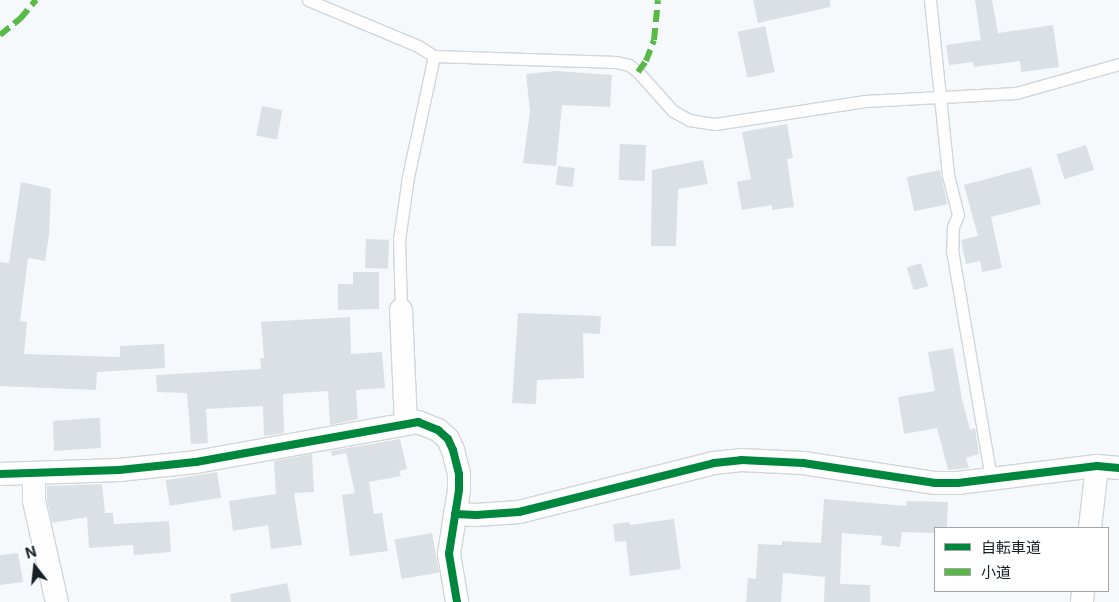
<!DOCTYPE html>
<meta charset="utf-8">
<style>
body{margin:0}
#map{position:relative;width:1119px;height:602px;overflow:hidden;background:#f6f9fb;font-family:Inter,"Noto Sans JP",sans-serif}
div>[style]{position:absolute}
[style*='--x']{left:calc(var(--x)*1px);top:calc(var(--y)*1px);width:calc(var(--w)*1px);rotate:calc(var(--a)*1deg)}
.building>*{inset:0;background:#dae0e4;transform-origin:0 0}
.roads{filter:drop-shadow(1px 0 #d0d6da) drop-shadow(-1px 0 #d0d6da) drop-shadow(0 1px #d0d6da) drop-shadow(0 -1px #d0d6da)}
.service>*{height:11px;margin:-5.5px;padding:0 5.5px;transform-origin:5.5px;border-radius:5.5px;background:#fefefe}
.minor>*{height:22px;margin:-11px;padding:0 11px;transform-origin:11px;border-radius:11px;background:#fefefe}
.quiet>*{height:6px;margin-top:-3px;transform-origin:0;background:repeating-linear-gradient(90deg,#58b947 0 12px,transparent 0 18px)}
.cycleway>*{height:8px;margin:-4px;padding:0 4px;transform-origin:4px;border-radius:4px;background:#00873e}
span{translate:-50% -50%;white-space:nowrap;text-align:center;line-height:1.15;-webkit-text-stroke:4px #fff;paint-order:stroke}
.legend{position:absolute;left:934px;top:527px;width:175px;height:65px;box-sizing:border-box;background:#fff;border:1px solid #a2a5a7;margin:0;padding:6px 9px;list-style:none;font-size:15px;color:#161f24}
.legend li{display:flex;align-items:center;gap:10px;height:25px}
.legend b{width:25px;border:1px solid #a2a5a7}
.north{position:absolute;left:10px;top:542px;width:50px;height:50px;-webkit-text-stroke:4px #fff;paint-order:stroke;rotate:344deg;font-size:14px;font-weight:700;line-height:20px;text-align:center;color:#161f24}
.north::after{content:'';display:block;margin:auto;width:18px;height:22px;background:#161f24;clip-path:polygon(50% 0,100% 100%,50% 72%,0 100%)}
</style>
<div id="map">
<div class="building">
<div style="clip-path:polygon(753px 0,830px 0,830px 7px,758px 23px)"></div>
<div style="clip-path:polygon(975px 0,992px 0,998px 33px,1053px 25px,1059px 67px,1021px 72px,1020px 61px,974px 67px,973px 62px,949px 65px,946px 45px,981px 40px)"></div>
<div style="left:765px;top:26px;width:47px;height:28px;rotate:78deg"></div>
<div style="clip-path:polygon(556px 71px,612px 75px,610px 107px,562px 105px,556px 166px,523px 163px,530px 112px,526px 74px)"></div>
<div style="left:262px;top:106px;width:21px;height:30px;rotate:11deg"></div>
<div style="clip-path:polygon(787px 124px,793px 158px,787px 159px,794px 207px,772px 210px,772px 205px,742px 210px,737px 182px,751px 179px,742px 132px)"></div>
<div style="left:620px;top:144px;width:26px;height:36px;rotate:2deg"></div>
<div style="left:1086px;top:145px;width:26px;height:31px;rotate:72deg"></div>
<div style="clip-path:polygon(703px 160px,708px 184px,678px 189px,676px 246px,651px 246px,652px 170px)"></div>
<div style="left:558px;top:166px;width:17px;height:19px;rotate:7deg"></div>
<div style="clip-path:polygon(1031px 167px,1041px 204px,991px 217px,1002px 268px,982px 272px,980px 261px,966px 264px,961px 240px,978px 236px,964px 185px)"></div>
<div style="left:940px;top:170px;width:35px;height:34px;rotate:78deg"></div>
<div style="clip-path:polygon(21px 182px,51px 189px,49px 235px,45px 261px,28px 258px,20px 321px,27px 322px,24px 354px,120px 357px,120px 346px,164px 344px,165px 368px,97px 372px,96px 390px,0 386px,0 262px,9px 263px)"></div>
<div style="left:366px;top:239px;width:23px;height:29px;rotate:2deg"></div>
<div style="left:921px;top:263px;width:24px;height:15px;rotate:73deg"></div>
<div style="clip-path:polygon(353px 272px,379px 272px,379px 309px,338px 310px,338px 284px,353px 284px)"></div>
<div style="clip-path:polygon(518px 313px,601px 316px,600px 334px,583px 333px,584px 378px,537px 380px,536px 404px,512px 403px)"></div>
<div style="clip-path:polygon(350px 317px,351px 354px,382px 352px,385px 388px,356px 390px,358px 419px,330px 425px,328px 391px,283px 394px,284px 433px,264px 436px,263px 406px,206px 409px,208px 443px,191px 444px,187px 393px,157px 392px,156px 375px,261px 369px,260px 358px,264px 358px,261px 322px)"></div>
<div style="clip-path:polygon(953px 348px,962px 399px,970px 430px,975px 428px,979px 454px,966px 458px,969px 468px,948px 470px,937px 428px,904px 434px,898px 397px,935px 391px,928px 352px)"></div>
<div style="clip-path:polygon(95px 418px,100px 418px,101px 448px,54px 451px,53px 421px)"></div>
<div style="clip-path:polygon(400px 439px,407px 469px,399px 471px,401px 476px,369px 482px,374px 514px,382px 513px,388px 551px,350px 556px,342px 495px,355px 493px,346px 453px,332px 456px,331px 451px)"></div>
<div style="clip-path:polygon(312px 454px,314px 492px,294px 493px,302px 545px,271px 549px,268px 525px,233px 531px,229px 501px,276px 494px,274px 461px)"></div>
<div style="left:217px;top:472px;width:26px;height:52px;rotate:81deg"></div>
<div style="clip-path:polygon(102px 484px,105px 513px,113px 513px,114px 524px,169px 521px,171px 552px,134px 555px,133px 545px,89px 548px,87px 517px,52px 523px,47px 500px,47px 486px)"></div>
<div style="clip-path:polygon(824px 499px,906px 506px,907px 501px,948px 502px,947px 528px,935px 528px,935px 533px,902px 532px,900px 547px,881px 545px,882px 536px,842px 533px,840px 584px,870px 585px,870px 602px,824px 602px,825px 577px,783px 573px,781px 602px,746px 602px,748px 578px,756px 579px,758px 544px,782px 545px,782px 541px,821px 543px)"></div>
<div style="clip-path:polygon(674px 519px,681px 569px,630px 576px,626px 541px,615px 542px,613px 524px,629px 522px,630px 525px)"></div>
<div style="left:432px;top:533px;width:40px;height:38px;rotate:80deg"></div>
<div style="clip-path:polygon(18px 553px,23px 582px,0 585px,0 555px)"></div>
<div style="clip-path:polygon(287px 583px,291px 602px,231px 602px,230px 594px)"></div>
</div>
<div class="roads">
<div class="service">
<div style="--x:308;--y:0;--w:119;--a:22.7"></div>
<div style="--x:418;--y:46;--w:19;--a:32"></div>
<div style="--x:434;--y:56;--w:182;--a:1.9"></div>
<div style="--x:616;--y:62;--w:13;--a:13"></div>
<div style="--x:629;--y:65;--w:11;--a:38"></div>
<div style="--x:638;--y:72;--w:52;--a:48.1"></div>
<div style="--x:673;--y:111;--w:18;--a:29"></div>
<div style="--x:689;--y:120;--w:26;--a:9"></div>
<div style="--x:715;--y:124;--w:152;--a:-8.7"></div>
<div style="--x:865;--y:101;--w:151;--a:-3"></div>
<div style="--x:1016;--y:93;--w:107;--a:-15.7"></div>
<div style="--x:930;--y:0;--w:176;--a:84.1"></div>
<div style="--x:948;--y:175;--w:41;--a:76"></div>
<div style="--x:958;--y:215;--w:13;--a:113"></div>
<div style="--x:953;--y:227;--w:23;--a:92"></div>
<div style="--x:952;--y:250;--w:232;--a:80.3"></div>
<div style="--x:401;--y:310;--w:70;--a:-91.6"></div>
<div style="--x:399;--y:240;--w:64;--a:-81.9"></div>
<div style="--x:408;--y:177;--w:124;--a:-77.9"></div>
</div>
<div class="minor">
<div style="--x:401;--y:310;--w:113;--a:87.5"></div>
<div style="--x:34;--y:473;--w:28;--a:90"></div>
<div style="--x:34;--y:501;--w:104;--a:77.2"></div>
<div style="--x:0;--y:474;--w:119;--a:-1.9"></div>
<div style="--x:119;--y:470;--w:77;--a:-5.9"></div>
<div style="--x:196;--y:462;--w:226;--a:-10.2"></div>
<div style="--x:418;--y:422;--w:22;--a:22"></div>
<div style="--x:438;--y:430;--w:13;--a:42"></div>
<div style="--x:448;--y:439;--w:12;--a:66"></div>
<div style="--x:453;--y:450;--w:25;--a:76"></div>
<div style="--x:459;--y:474;--w:16;--a:90"></div>
<div style="--x:459;--y:490;--w:65;--a:98.9"></div>
<div style="--x:449;--y:554;--w:49;--a:80.5"></div>
<div style="--x:455;--y:514;--w:21;--a:3"></div>
<div style="--x:476;--y:515;--w:43;--a:-4"></div>
<div style="--x:519;--y:512;--w:201;--a:-14.1"></div>
<div style="--x:714;--y:463;--w:27;--a:-6"></div>
<div style="--x:741;--y:460;--w:62;--a:2.8"></div>
<div style="--x:803;--y:463;--w:134;--a:8.6"></div>
<div style="--x:935;--y:483;--w:23;--a:0"></div>
<div style="--x:958;--y:483;--w:140;--a:-7"></div>
<div style="--x:1097;--y:466;--w:22;--a:5"></div>
<div style="--x:1090;--y:528;--w:62;--a:-83.6"></div>
<div style="--x:1082;--y:602;--w:11;--a:-85"></div>
</div>
</div>
<div class="quiet">
<div style="--x:0;--y:35;--w:26;--a:-39"></div>
<div style="--x:20;--y:19;--w:25;--a:-50"></div>
<div style="--x:638;--y:72;--w:14;--a:-54"></div>
<div style="--x:646;--y:61;--w:22;--a:-69"></div>
<div style="--x:654;--y:40;--w:40;--a:-84.3"></div>
</div>
<div class="cycleway">
<div style="--x:0;--y:474;--w:119;--a:-1.9"></div>
<div style="--x:119;--y:470;--w:77;--a:-5.9"></div>
<div style="--x:196;--y:462;--w:226;--a:-10.2"></div>
<div style="--x:418;--y:422;--w:22;--a:22"></div>
<div style="--x:438;--y:430;--w:13;--a:42"></div>
<div style="--x:448;--y:439;--w:12;--a:66"></div>
<div style="--x:453;--y:450;--w:25;--a:76"></div>
<div style="--x:459;--y:474;--w:16;--a:90"></div>
<div style="--x:459;--y:490;--w:65;--a:98.9"></div>
<div style="--x:449;--y:554;--w:49;--a:80.5"></div>
<div style="--x:455;--y:514;--w:21;--a:3"></div>
<div style="--x:476;--y:515;--w:43;--a:-4"></div>
<div style="--x:519;--y:512;--w:201;--a:-14.1"></div>
<div style="--x:714;--y:463;--w:27;--a:-6"></div>
<div style="--x:741;--y:460;--w:62;--a:2.8"></div>
<div style="--x:803;--y:463;--w:134;--a:8.6"></div>
<div style="--x:935;--y:483;--w:23;--a:0"></div>
<div style="--x:958;--y:483;--w:140;--a:-7"></div>
<div style="--x:1097;--y:466;--w:22;--a:5"></div>
</div>
<ul class="legend">
<li><b style="height:6px;background:#00873e"></b>自転車道</li>
<li><b style="height:6px;background:#58b947"></b>小道</li>
</ul>
<div class="north">N</div>
</div>
